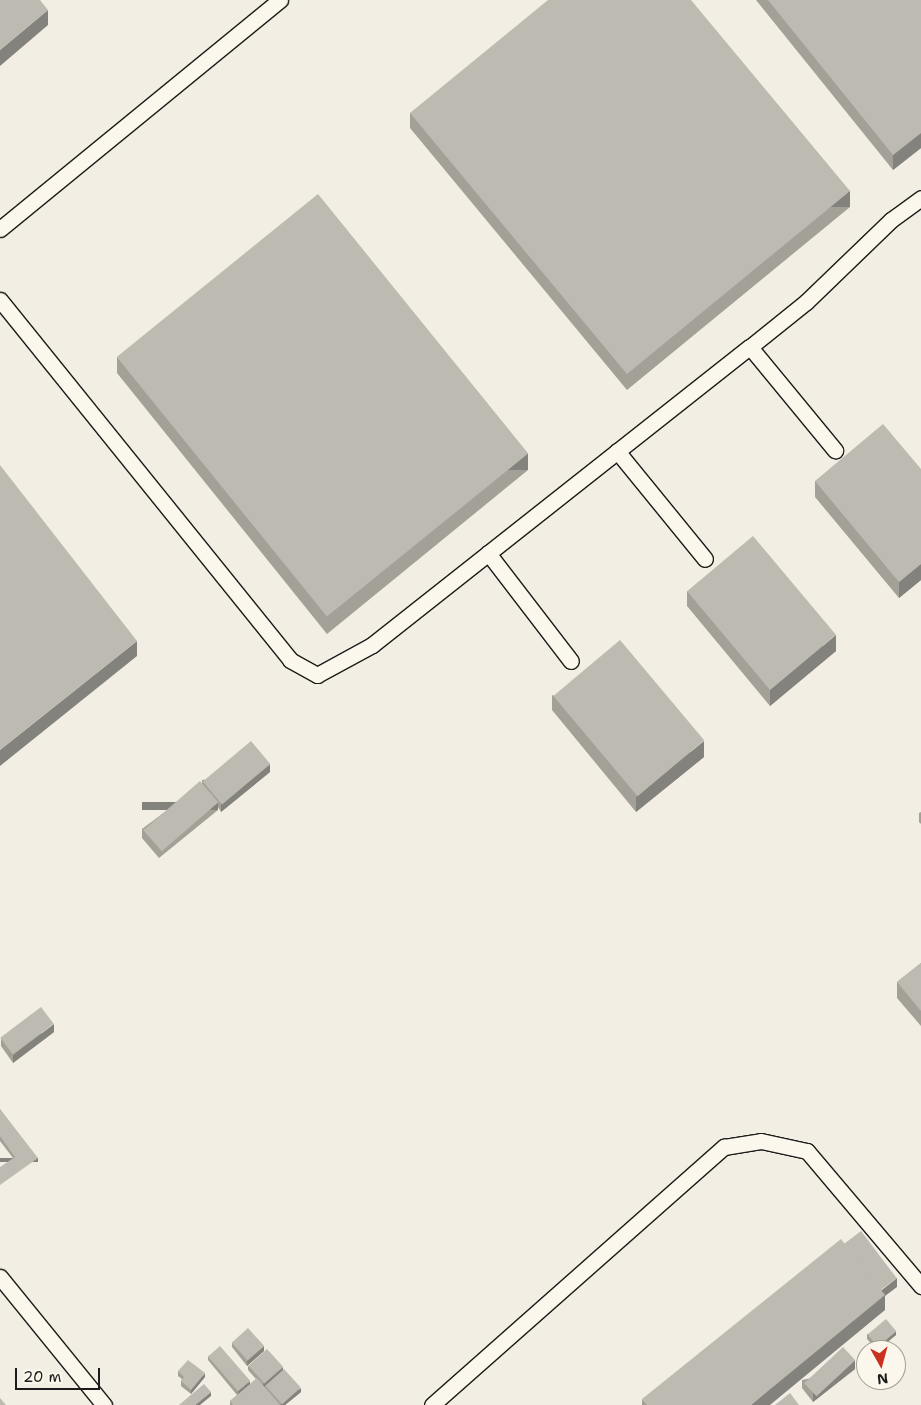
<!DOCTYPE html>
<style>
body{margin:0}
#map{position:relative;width:921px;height:1405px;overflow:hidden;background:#f2eee4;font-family:"Shantell Sans",sans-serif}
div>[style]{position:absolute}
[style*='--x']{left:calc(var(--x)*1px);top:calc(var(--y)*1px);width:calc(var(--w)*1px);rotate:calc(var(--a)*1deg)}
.roads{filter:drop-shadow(1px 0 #1c1c1c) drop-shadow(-1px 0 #1c1c1c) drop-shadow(0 1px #1c1c1c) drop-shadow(0 -1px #1c1c1c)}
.service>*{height:15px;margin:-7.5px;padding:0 7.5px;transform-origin:7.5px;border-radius:7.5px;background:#fbf7ec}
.wall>*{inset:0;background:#a3a098}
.shaded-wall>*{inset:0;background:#84827c;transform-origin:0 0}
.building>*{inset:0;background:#bdbab1;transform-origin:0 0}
span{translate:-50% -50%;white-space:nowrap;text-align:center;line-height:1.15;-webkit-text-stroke:5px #fbf7ec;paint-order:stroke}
.north{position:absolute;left:856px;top:1340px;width:50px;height:50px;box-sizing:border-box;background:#fbf7ec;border:1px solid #a29f99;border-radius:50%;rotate:173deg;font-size:14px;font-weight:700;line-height:20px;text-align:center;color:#1c1c1c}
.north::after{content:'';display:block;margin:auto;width:18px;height:22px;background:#c8321e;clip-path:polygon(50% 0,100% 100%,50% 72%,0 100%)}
.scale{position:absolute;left:15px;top:1368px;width:85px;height:22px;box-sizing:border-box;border:2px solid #1c1c1c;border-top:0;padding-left:6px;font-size:15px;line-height:18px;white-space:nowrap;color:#1c1c1c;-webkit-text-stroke:4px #fbf7ec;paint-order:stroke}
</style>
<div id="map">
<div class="roads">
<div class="service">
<div style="--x:0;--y:229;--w:362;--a:-39.3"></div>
<div style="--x:0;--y:300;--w:462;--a:51.1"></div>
<div style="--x:290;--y:660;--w:31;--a:29"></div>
<div style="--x:317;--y:675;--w:63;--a:-28.6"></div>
<div style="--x:372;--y:645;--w:481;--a:-38.3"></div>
<div style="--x:750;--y:347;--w:72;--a:-38.8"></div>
<div style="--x:806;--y:302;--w:118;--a:-44"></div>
<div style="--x:891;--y:220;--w:37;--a:-36"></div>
<div style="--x:750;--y:347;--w:134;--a:50.5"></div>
<div style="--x:617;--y:451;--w:139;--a:50.8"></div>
<div style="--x:488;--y:553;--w:136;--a:52.5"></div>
<div style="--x:0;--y:1277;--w:165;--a:50.9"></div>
<div style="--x:432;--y:1405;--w:390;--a:-41.5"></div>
<div style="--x:724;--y:1147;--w:37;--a:-9"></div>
<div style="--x:761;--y:1141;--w:47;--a:12.3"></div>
<div style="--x:807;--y:1151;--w:177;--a:49.8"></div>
</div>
</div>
<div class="wall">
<div style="clip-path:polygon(756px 0,921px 0,921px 148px,893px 170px)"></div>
<div style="clip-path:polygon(410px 113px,850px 207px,627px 390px,410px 128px)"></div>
<div style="clip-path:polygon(117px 357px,528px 470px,327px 634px,117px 373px)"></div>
<div style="clip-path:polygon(921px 469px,921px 580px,899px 598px,815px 497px,815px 481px)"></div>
<div style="clip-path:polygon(687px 591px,836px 651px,770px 706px,687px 606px)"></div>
<div style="clip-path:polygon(552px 695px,704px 757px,636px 812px,552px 710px)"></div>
<div style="clip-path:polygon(270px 772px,221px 812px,218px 807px,218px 810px,159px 858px,142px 838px,142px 829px,202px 784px,202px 780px)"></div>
<div style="clip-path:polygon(921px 812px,921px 824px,919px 822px,919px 813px)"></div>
<div style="clip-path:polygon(921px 963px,921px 1026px,897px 998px,897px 982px)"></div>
<div style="clip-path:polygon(54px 1032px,13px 1063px,1px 1046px,1px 1038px)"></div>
<div style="clip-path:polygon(0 1109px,38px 1162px,13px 1158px,0 1141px)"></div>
<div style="clip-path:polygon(867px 1334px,896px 1335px,878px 1350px,877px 1350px,867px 1339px)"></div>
<div style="clip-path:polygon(232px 1343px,264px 1351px,247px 1366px,232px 1347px)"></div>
<div style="clip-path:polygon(208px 1356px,250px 1384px,256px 1379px,248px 1370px,248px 1366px,283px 1371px,301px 1392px,285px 1405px,230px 1405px,230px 1401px,237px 1395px,208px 1360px)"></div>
<div style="clip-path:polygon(855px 1369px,813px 1402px,802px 1388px,802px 1380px)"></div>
<div style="clip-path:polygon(178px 1371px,205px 1377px,191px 1394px,181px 1386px,181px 1381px,182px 1379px,178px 1376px)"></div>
<div style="clip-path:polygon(642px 1399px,648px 1405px,642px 1405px)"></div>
</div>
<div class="shaded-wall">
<div style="clip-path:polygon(48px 10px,48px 25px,0 66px,0 50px)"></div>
<div style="clip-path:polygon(921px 133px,921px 148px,893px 170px,893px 155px)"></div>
<div style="left:850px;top:191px;width:16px;height:288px;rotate:90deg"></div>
<div style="left:528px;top:454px;width:16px;height:260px;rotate:90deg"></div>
<div style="clip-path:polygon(921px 564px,921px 580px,899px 598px,899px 582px)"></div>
<div style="clip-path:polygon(836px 635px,836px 651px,770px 706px,770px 690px)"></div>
<div style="clip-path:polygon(137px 641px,137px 656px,0 766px,0 750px)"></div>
<div style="clip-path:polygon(704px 741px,704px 757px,636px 812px,636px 797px)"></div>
<div style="clip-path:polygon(270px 764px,270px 772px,221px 812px,221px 803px)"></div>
<div style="left:218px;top:802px;width:8px;height:76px;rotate:90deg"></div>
<div style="clip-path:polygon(54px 1024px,54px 1032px,13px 1063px,13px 1055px)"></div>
<div style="left:38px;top:1158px;width:4px;height:47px;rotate:90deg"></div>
<div style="clip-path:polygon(897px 1278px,897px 1287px,885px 1296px,885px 1310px,770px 1405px,751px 1405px,878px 1293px)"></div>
<div style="clip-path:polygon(896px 1331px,896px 1335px,877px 1350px,877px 1347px)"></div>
<div style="clip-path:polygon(264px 1346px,264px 1351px,247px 1366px,247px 1361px)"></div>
<div style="clip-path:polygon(855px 1360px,855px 1369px,813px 1402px,813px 1393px)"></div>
<div style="clip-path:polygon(283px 1367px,283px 1371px,263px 1388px,263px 1384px)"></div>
<div style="clip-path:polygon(205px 1373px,205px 1377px,191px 1394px,191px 1390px)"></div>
<div style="clip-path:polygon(250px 1381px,250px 1385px,238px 1396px,238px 1391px)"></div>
<div style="clip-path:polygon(301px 1388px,301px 1392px,285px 1405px,281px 1405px,281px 1404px)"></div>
<div style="clip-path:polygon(211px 1392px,211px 1396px,200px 1405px,195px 1405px)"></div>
</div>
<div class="building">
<div style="clip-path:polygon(0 0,40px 0,48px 10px,0 50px)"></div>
<div style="clip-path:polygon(548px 0,691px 0,850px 191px,627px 374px,410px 113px)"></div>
<div style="clip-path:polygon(768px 0,921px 0,921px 133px,893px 155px)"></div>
<div style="left:318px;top:194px;width:334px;height:259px;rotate:51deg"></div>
<div style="clip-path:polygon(883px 424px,921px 469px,921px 564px,899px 582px,815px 481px)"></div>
<div style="clip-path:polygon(0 465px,137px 641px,0 750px)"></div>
<div style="left:753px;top:536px;width:129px;height:86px;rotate:50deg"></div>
<div style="left:620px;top:640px;width:131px;height:87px;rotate:50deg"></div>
<div style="left:251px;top:741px;width:30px;height:63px;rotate:50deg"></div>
<div style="left:200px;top:781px;width:28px;height:75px;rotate:49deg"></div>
<div style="clip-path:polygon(921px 963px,921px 1011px,897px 982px)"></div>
<div style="left:41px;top:1007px;width:21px;height:51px;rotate:53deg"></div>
<div style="clip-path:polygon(0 1109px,38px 1158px,0 1185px,0 1167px,15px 1157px,0 1136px)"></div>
<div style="left:861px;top:1231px;width:59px;height:21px;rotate:53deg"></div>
<div style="clip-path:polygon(841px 1239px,885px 1295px,751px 1405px,648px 1405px,642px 1399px)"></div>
<div style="left:886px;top:1319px;width:16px;height:24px;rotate:50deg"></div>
<div style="left:248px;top:1328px;width:24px;height:22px;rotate:48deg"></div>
<div style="left:220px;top:1346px;width:46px;height:16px;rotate:49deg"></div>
<div style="left:843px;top:1347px;width:18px;height:53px;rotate:47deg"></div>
<div style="left:267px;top:1349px;width:24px;height:25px;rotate:48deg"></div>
<div style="clip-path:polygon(188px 1360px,205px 1373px,191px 1390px,181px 1381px,184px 1377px,178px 1371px)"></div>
<div style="left:284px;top:1369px;width:25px;height:25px;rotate:48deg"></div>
<div style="clip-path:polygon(257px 1378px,280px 1405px,233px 1405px,230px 1401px)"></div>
<div style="clip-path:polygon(204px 1384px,211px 1392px,195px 1405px,179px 1405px)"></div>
<div style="clip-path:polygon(790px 1393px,799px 1405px,775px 1405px)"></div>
<div style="clip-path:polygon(0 1398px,6px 1405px,0 1405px)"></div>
</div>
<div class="north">N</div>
<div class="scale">20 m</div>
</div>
